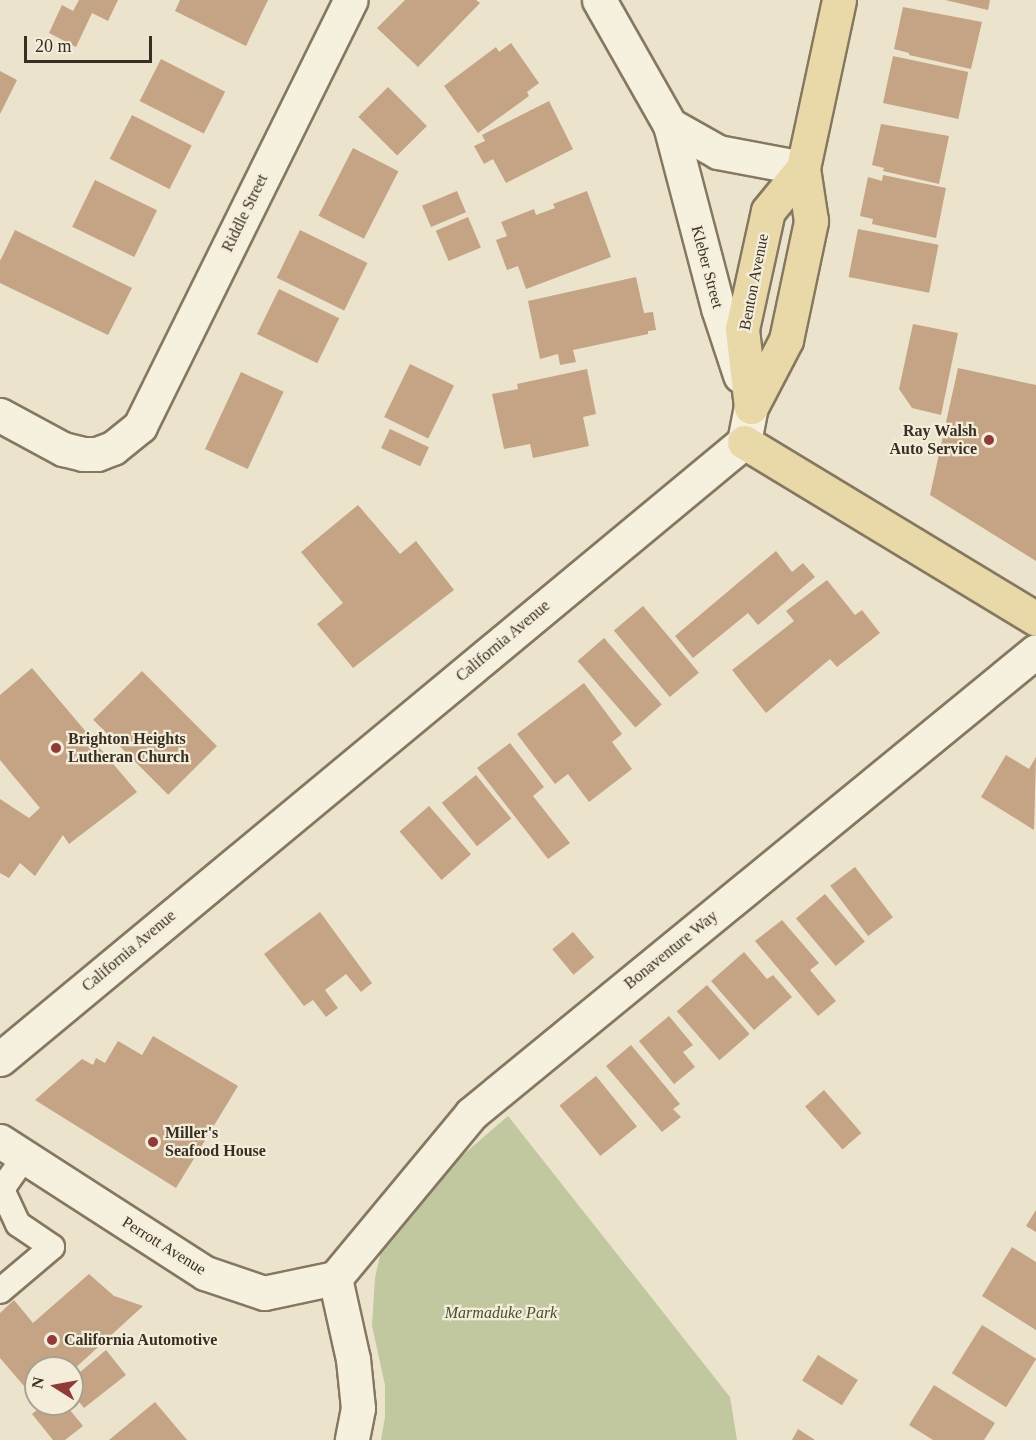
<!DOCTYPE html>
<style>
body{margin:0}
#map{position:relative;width:1036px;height:1440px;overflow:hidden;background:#ebe3cb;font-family:Georgia,serif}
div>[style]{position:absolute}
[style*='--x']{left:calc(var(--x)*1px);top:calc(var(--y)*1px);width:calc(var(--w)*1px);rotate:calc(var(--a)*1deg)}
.green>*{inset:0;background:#c1c8a0}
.building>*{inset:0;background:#c5a385;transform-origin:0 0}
.roads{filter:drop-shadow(2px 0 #867761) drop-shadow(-2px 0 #867761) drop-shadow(0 2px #867761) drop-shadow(0 -2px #867761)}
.lane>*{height:24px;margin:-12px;padding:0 12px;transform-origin:12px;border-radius:12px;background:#f6f0de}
.street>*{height:33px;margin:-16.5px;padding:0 16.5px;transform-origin:16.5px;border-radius:16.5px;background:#f6f0de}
.secondary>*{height:33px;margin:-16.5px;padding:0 16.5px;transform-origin:16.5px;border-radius:16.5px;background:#f6f0de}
.primary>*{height:33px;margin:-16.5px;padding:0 16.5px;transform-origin:16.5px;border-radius:16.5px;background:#e9d8a8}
.dots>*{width:16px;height:16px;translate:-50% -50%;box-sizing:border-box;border:3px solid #f3edda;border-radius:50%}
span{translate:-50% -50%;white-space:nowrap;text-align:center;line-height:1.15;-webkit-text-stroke:4.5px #f3edda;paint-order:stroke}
.street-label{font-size:16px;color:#392e23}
.poi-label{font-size:16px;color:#392e23;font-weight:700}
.right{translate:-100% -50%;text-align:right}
.left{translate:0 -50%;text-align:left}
.park-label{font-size:16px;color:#47532b;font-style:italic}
.north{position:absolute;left:24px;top:1356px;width:60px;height:60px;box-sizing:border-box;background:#f3edda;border:2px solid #a9a191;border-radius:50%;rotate:281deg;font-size:16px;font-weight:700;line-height:24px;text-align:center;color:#392e23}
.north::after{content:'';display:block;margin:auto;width:21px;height:27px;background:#8f3b37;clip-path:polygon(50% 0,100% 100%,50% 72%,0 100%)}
.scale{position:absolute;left:24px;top:36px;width:128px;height:27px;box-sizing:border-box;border:3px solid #392e23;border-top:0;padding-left:8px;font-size:18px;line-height:21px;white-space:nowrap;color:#392e23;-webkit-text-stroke:4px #f3edda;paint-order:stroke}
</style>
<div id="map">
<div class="green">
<div style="clip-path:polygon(508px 1116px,730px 1397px,737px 1440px,381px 1440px,385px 1417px,385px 1385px,372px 1326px,375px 1278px,383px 1242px,420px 1192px)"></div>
</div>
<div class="building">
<div style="clip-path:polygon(79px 0,118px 0,108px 21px,92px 13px,76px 47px,49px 33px,62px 5px,73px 11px)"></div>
<div style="clip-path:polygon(180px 0,268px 0,246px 46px,175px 11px)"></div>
<div style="clip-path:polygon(405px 0,476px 0,480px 3px,418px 67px,377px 28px)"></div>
<div style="clip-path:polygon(945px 0,990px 0,988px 10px)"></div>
<div style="clip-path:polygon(903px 7px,982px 22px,971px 69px,909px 55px,909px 53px,894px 49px)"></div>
<div style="clip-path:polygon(511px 43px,539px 83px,527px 92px,529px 96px,478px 133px,444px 86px,496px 47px,499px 52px)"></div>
<div style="left:893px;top:56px;width:77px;height:48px;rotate:12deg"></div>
<div style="left:161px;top:59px;width:72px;height:47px;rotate:27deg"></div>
<div style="clip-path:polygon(0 71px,17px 80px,0 114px)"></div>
<div style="left:388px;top:87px;width:55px;height:42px;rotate:45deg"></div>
<div style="clip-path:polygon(549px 101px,573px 149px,506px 183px,493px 159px,484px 164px,474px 146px,485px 141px,482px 135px)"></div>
<div style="left:132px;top:115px;width:67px;height:49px;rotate:27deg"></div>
<div style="clip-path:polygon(881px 124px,949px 136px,939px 184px,883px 171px,884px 168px,872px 165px)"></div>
<div style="left:353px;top:148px;width:51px;height:76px;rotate:27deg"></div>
<div style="clip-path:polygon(883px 175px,946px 188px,936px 238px,872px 224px,873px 219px,860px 216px,868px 177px,882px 181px)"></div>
<div style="left:95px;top:180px;width:69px;height:52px;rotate:26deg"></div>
<div style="left:457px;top:191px;width:23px;height:38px;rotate:67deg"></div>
<div style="clip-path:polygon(587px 191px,611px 257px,526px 289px,518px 266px,507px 270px,496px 240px,507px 236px,501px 222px,534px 209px,536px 215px,555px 208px,553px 204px)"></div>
<div style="left:468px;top:217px;width:33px;height:35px;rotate:67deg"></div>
<div style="left:858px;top:229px;width:82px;height:49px;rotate:11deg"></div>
<div style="clip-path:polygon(15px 230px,132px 288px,108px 335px,0 283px,0 261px)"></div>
<div style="left:300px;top:230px;width:75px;height:53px;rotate:26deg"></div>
<div style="clip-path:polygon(636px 277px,644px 313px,653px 312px,656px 330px,648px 331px,648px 334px,573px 350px,576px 362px,560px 365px,558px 354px,540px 359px,528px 301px)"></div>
<div style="left:279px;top:289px;width:67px;height:50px;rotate:26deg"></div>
<div style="clip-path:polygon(913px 324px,958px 333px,941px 415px,912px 408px,899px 389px)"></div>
<div style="left:410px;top:364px;width:49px;height:59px;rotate:26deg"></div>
<div style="clip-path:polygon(958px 368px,1036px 385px,1036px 561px,930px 495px)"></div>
<div style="clip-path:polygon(587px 369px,596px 414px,583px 417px,589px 446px,533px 458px,530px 444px,504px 449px,492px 394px,518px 389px,517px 384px)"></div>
<div style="left:241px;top:372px;width:47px;height:85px;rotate:25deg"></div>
<div style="left:390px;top:429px;width:43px;height:21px;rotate:25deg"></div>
<div style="clip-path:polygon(358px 505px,400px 554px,416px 541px,454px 590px,353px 668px,317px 624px,343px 603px,301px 552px)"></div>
<div style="clip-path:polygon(776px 551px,792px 572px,803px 563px,815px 577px,758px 625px,748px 613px,693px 658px,675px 636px)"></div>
<div style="clip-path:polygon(827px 580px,855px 615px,862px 610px,880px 633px,837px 667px,830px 659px,766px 713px,732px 670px,794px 621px,786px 611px)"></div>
<div style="left:643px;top:606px;width:87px;height:38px;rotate:50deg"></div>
<div style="left:604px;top:638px;width:88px;height:35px;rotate:49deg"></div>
<div style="clip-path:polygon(32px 668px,137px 792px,69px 844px,63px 835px,35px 876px,20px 863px,9px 878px,0 873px,0 799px,29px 818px,40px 808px,0 760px,0 695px)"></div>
<div style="left:142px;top:671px;width:106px;height:69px;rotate:45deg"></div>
<div style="clip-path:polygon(584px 683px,622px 734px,612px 742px,632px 769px,589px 802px,568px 774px,555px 784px,517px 734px)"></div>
<div style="clip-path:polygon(510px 743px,544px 787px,533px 796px,570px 843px,548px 859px,477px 768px)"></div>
<div style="clip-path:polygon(1006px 755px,1029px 769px,1036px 757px,1034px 830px,981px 797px)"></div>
<div style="left:476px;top:775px;width:56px;height:44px;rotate:51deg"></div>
<div style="left:429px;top:806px;width:64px;height:39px;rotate:49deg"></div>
<div style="left:855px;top:867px;width:63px;height:31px;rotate:53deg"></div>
<div style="left:825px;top:894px;width:62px;height:38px;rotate:50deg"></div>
<div style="clip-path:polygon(320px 912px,372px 983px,361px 992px,346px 974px,325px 990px,338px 1008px,326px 1017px,313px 1000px,304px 1006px,264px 954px)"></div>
<div style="clip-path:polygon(782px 920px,819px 963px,810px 970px,836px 1001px,818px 1016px,755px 941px)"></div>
<div style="left:573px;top:932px;width:33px;height:27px;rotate:50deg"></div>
<div style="clip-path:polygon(744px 952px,767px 979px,773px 975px,792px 997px,754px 1030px,711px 981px)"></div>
<div style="left:707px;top:985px;width:65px;height:40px;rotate:49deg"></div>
<div style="clip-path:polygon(669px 1016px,693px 1045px,683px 1052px,695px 1067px,674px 1084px,639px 1041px)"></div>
<div style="clip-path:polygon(153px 1036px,238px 1086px,176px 1188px,35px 1100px,82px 1059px,93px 1065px,96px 1058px,105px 1063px,118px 1041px,142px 1055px)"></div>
<div style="clip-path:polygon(631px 1045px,680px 1104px,673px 1109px,681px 1117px,662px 1132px,606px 1066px)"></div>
<div style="left:596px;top:1076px;width:65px;height:47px;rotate:51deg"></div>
<div style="left:824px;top:1090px;width:57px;height:25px;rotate:49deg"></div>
<div style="clip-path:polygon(1036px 1210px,1036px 1232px,1026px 1226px)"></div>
<div style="clip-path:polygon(1012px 1247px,1036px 1262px,1036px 1330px,982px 1296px)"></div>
<div style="clip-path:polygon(89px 1274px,114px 1296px,143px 1306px,72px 1371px,72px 1368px,36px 1368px,36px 1400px,0 1358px,0 1313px,14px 1300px,33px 1323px)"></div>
<div style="left:982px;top:1325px;width:64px;height:57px;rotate:32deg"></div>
<div style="clip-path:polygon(106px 1350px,126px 1375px,84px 1408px,72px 1393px,72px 1379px)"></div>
<div style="left:818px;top:1355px;width:47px;height:30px;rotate:32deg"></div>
<div style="clip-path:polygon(934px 1385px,995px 1423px,984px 1440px,933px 1440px,909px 1425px)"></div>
<div style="clip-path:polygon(155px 1402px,187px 1440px,109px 1440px)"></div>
<div style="clip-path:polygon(44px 1404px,65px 1404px,83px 1426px,65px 1440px,53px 1440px,32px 1414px)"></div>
<div style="clip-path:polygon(798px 1429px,815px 1440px,792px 1440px)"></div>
</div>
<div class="roads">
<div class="lane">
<div style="--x:0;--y:1291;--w:68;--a:-40.2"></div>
<div style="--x:52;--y:1247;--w:41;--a:-145.9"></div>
<div style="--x:18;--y:1224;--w:38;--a:-115"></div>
<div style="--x:2;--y:1189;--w:39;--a:-55"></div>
</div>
<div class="street">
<div style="--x:599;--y:0;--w:144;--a:60.4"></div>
<div style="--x:670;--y:125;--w:189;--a:75.3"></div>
<div style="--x:718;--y:308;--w:71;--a:71.8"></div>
<div style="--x:670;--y:125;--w:55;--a:29.4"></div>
<div style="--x:718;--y:152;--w:86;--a:10.7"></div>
<div style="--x:0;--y:415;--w:72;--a:28.4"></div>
<div style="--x:63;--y:449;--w:21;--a:14"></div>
<div style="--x:83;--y:454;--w:14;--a:0"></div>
<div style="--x:97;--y:454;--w:17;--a:-21"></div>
<div style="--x:113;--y:448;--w:35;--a:-39"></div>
<div style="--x:140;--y:426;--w:475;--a:-63.7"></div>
<div style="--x:0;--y:1141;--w:244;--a:32.8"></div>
<div style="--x:205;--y:1273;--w:62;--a:18.7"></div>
<div style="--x:264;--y:1293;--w:73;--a:-11.9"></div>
<div style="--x:335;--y:1278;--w:83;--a:77.5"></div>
<div style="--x:353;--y:1359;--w:49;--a:84.2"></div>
<div style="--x:358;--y:1408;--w:33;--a:101"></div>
<div style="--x:335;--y:1278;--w:213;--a:-50.3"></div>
<div style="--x:471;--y:1114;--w:730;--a:-39.33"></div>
</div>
<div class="secondary">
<div style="--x:0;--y:1059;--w:967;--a:-39.67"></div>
<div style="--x:744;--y:442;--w:36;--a:-79"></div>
</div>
<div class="primary">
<div style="--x:751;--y:407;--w:76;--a:-62.4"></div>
<div style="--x:786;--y:340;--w:122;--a:-78.1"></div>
<div style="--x:811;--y:221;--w:54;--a:-98.6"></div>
<div style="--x:803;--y:168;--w:172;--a:-77.9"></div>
<div style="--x:751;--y:407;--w:79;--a:-96.6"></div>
<div style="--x:742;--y:329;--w:121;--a:-77.6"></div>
<div style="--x:768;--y:211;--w:55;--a:-50.9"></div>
<div style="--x:744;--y:442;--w:341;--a:31.2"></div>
</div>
</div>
<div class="dots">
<div style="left:989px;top:440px;background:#8f3b37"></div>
<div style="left:56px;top:748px;background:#8f3b37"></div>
<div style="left:153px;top:1142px;background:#8f3b37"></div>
<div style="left:52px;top:1340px;background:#8f3b37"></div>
</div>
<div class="street-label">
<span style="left:245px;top:213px;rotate:-64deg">Riddle Street</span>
<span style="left:707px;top:267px;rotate:75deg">Kleber Street</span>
<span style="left:754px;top:282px;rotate:-79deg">Benton Avenue</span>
<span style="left:503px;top:641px;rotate:-40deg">California Avenue</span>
<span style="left:671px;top:950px;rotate:-39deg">Bonaventure Way</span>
<span style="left:129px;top:951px;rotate:-40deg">California Avenue</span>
<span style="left:164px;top:1246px;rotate:32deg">Perrott Avenue</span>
</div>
<div class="poi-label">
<span class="right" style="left:977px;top:440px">Ray Walsh<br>Auto Service</span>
<span class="left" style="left:68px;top:748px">Brighton Heights<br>Lutheran Church</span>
<span class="left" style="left:165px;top:1142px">Miller's<br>Seafood House</span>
<span class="left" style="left:64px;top:1340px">California Automotive</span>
</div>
<div class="park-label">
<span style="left:501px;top:1313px">Marmaduke Park</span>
</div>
<div class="north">N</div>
<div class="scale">20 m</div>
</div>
